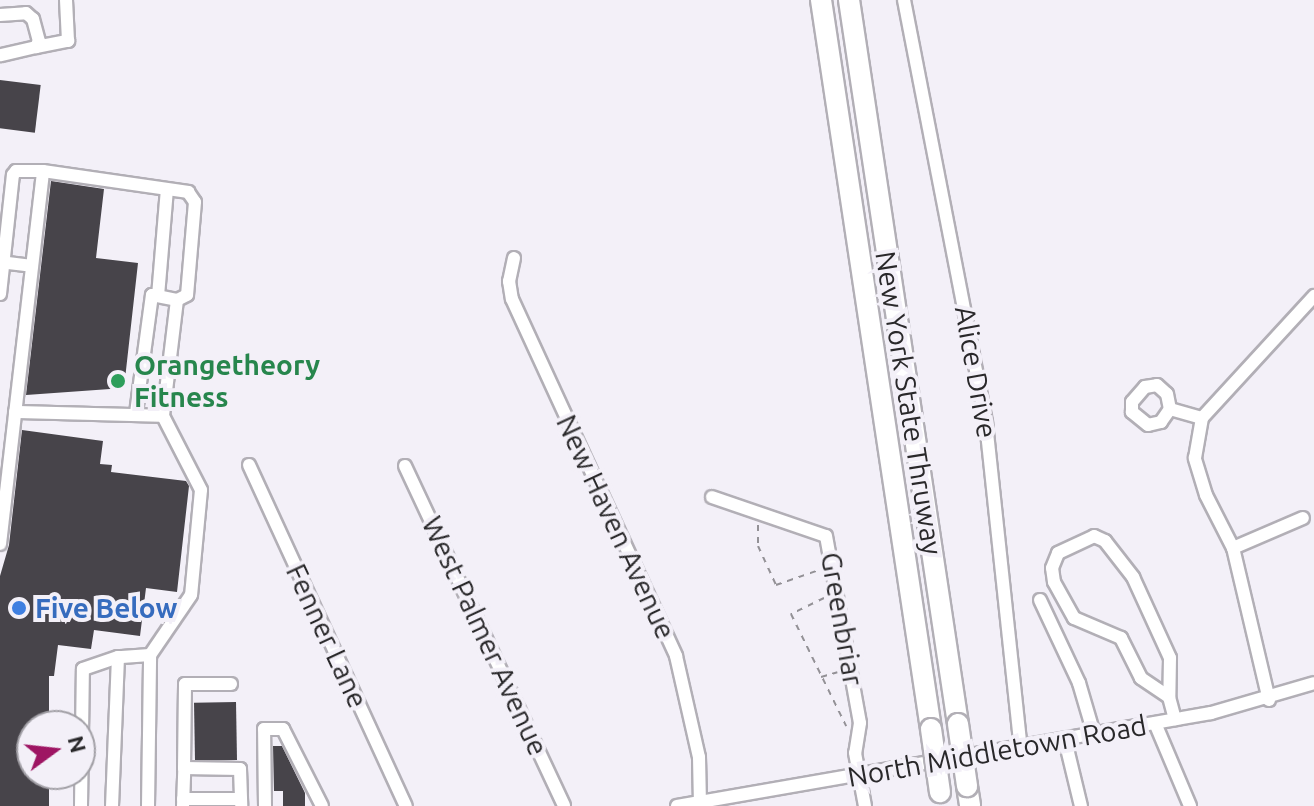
<!DOCTYPE html>
<style>
body{margin:0}
#map{position:relative;width:1314px;height:806px;overflow:hidden;background:#f3f0f8;font-family:Ubuntu,sans-serif}
div>[style]{position:absolute}
[style*='--x']{left:calc(var(--x)*1px);top:calc(var(--y)*1px);width:calc(var(--w)*1px);rotate:calc(var(--a)*1deg)}
.building>*{inset:0;background:#47444a;transform-origin:0 0}
.path>*{height:2px;margin-top:-1px;transform-origin:0;background:repeating-linear-gradient(90deg,#939196 0 6px,transparent 0 12px)}
.roads{filter:drop-shadow(2px 0 #b2afb6) drop-shadow(-2px 0 #b2afb6) drop-shadow(0 2px #b2afb6) drop-shadow(0 -2px #b2afb6)}
.minor>*{height:12px;margin:-6px;padding:0 6px;transform-origin:6px;border-radius:6px;background:#fff}
.highway>*{height:20px;margin:-10px;padding:0 10px;transform-origin:10px;border-radius:10px;background:#fff}
.bridges{filter:drop-shadow(2px 0 #b2afb6) drop-shadow(-2px 0 #b2afb6) drop-shadow(0 2px #b2afb6) drop-shadow(0 -2px #b2afb6)}
.highway-bridge>*{height:20px;margin:-10px;padding:0 10px;transform-origin:10px;border-radius:10px;background:#fff}
.dots>*{width:22px;height:22px;translate:-50% -50%;box-sizing:border-box;border:4px solid #f3f0f8;border-radius:50%}
span{translate:-50% -50%;white-space:nowrap;text-align:center;line-height:1.15;-webkit-text-stroke:8px #f3f0f8;paint-order:stroke}
.leisure-label{font-size:28px;color:#27864d;font-weight:700}
.left{translate:0 -50%;text-align:left}
.street-label{font-size:28px;color:#29282a}
.shop-label{font-size:28px;color:#366cbe;font-weight:700}
.north{position:absolute;left:16px;top:710px;width:80px;height:80px;box-sizing:border-box;background:#f3f0f8;border:2px solid #a2a0a6;border-radius:50%;rotate:75deg;font-size:22px;font-weight:700;line-height:32px;text-align:center;color:#29282a}
.north::after{content:'';display:block;margin:auto;width:28px;height:36px;background:#9e1563;clip-path:polygon(50% 0,100% 100%,50% 72%,0 100%)}
</style>
<div id="map">
<div class="building">
<div style="left:0;top:80px;width:41px;height:48px;rotate:7deg"></div>
<div style="clip-path:polygon(51px 181px,104px 189px,96px 258px,138px 263px,124px 388px,26px 395px)"></div>
<div style="clip-path:polygon(22px 430px,103px 441px,100px 464px,112px 465px,111px 472px,186px 481px,189px 486px,177px 592px,146px 588px,140px 636px,94px 630px,91px 649px,58px 645px,54px 676px,49px 676px,49px 726px,32px 726px,32px 774px,49px 774px,49px 806px,0 806px,0 576px,9px 545px)"></div>
<div style="left:236px;top:702px;width:58px;height:42px;rotate:89deg"></div>
<div style="clip-path:polygon(273px 746px,282px 746px,305px 793px,305px 806px,283px 806px,283px 791px,274px 791px)"></div>
</div>
<div class="path">
<div style="--x:758;--y:525;--w:21;--a:90"></div>
<div style="--x:758;--y:546;--w:43;--a:65.2"></div>
<div style="--x:776;--y:585;--w:49;--a:-19.2"></div>
<div style="--x:824;--y:598;--w:37;--a:154"></div>
<div style="--x:791;--y:614;--w:125;--a:63.8"></div>
<div style="--x:821;--y:677;--w:18;--a:-16"></div>
</div>
<div class="roads">
<div class="minor">
<div style="--x:904;--y:0;--w:431;--a:79"></div>
<div style="--x:986;--y:423;--w:327;--a:83.9"></div>
<div style="--x:0;--y:15;--w:26;--a:-4"></div>
<div style="--x:26;--y:13;--w:9;--a:41"></div>
<div style="--x:33;--y:19;--w:23;--a:75"></div>
<div style="--x:39;--y:41;--w:7;--a:117"></div>
<div style="--x:36;--y:47;--w:37;--a:167"></div>
<div style="--x:36;--y:47;--w:33;--a:-11"></div>
<div style="--x:68;--y:41;--w:41;--a:-92.8"></div>
<div style="--x:514;--y:258;--w:24;--a:102"></div>
<div style="--x:509;--y:281;--w:18;--a:81"></div>
<div style="--x:512;--y:299;--w:393;--a:65.3"></div>
<div style="--x:676;--y:656;--w:104;--a:77.2"></div>
<div style="--x:699;--y:757;--w:49;--a:88.8"></div>
<div style="--x:0;--y:262;--w:32;--a:7"></div>
<div style="--x:0;--y:294;--w:120;--a:-83.8"></div>
<div style="--x:13;--y:175;--w:5;--a:-53"></div>
<div style="--x:16;--y:171;--w:27;--a:0"></div>
<div style="--x:43;--y:171;--w:147;--a:8.2"></div>
<div style="--x:188;--y:192;--w:12;--a:55"></div>
<div style="--x:195;--y:202;--w:93;--a:94.9"></div>
<div style="--x:187;--y:295;--w:11;--a:153"></div>
<div style="--x:158;--y:296;--w:107;--a:-85.2"></div>
<div style="--x:1170;--y:409;--w:16;--a:125"></div>
<div style="--x:1161;--y:422;--w:13;--a:167"></div>
<div style="--x:1148;--y:425;--w:21;--a:-141"></div>
<div style="--x:1132;--y:412;--w:10;--a:-90"></div>
<div style="--x:1132;--y:402;--w:20;--a:-49"></div>
<div style="--x:1145;--y:387;--w:12;--a:-9"></div>
<div style="--x:1157;--y:385;--w:13;--a:42"></div>
<div style="--x:1167;--y:394;--w:15;--a:79"></div>
<div style="--x:1170;--y:409;--w:33;--a:16"></div>
<div style="--x:15;--y:412;--w:148;--a:1.5"></div>
<div style="--x:163;--y:416;--w:83;--a:62.8"></div>
<div style="--x:201;--y:490;--w:105;--a:95.4"></div>
<div style="--x:191;--y:595;--w:73;--a:124.3"></div>
<div style="--x:150;--y:655;--w:32;--a:176"></div>
<div style="--x:118;--y:657;--w:149;--a:92.3"></div>
<div style="--x:136;--y:413;--w:119;--a:-82.3"></div>
<div style="--x:152;--y:295;--w:25;--a:11"></div>
<div style="--x:177;--y:300;--w:117;--a:96.9"></div>
<div style="--x:249;--y:465;--w:375;--a:65.3"></div>
<div style="--x:405;--y:466;--w:375;--a:64.9"></div>
<div style="--x:712;--y:497;--w:120;--a:18.9"></div>
<div style="--x:826;--y:536;--w:190;--a:79.7"></div>
<div style="--x:860;--y:723;--w:30;--a:99"></div>
<div style="--x:855;--y:753;--w:54;--a:79.3"></div>
<div style="--x:0;--y:544;--w:375;--a:-83.4"></div>
<div style="--x:1233;--y:548;--w:76;--a:-23.2"></div>
<div style="--x:1040;--y:600;--w:92;--a:64.8"></div>
<div style="--x:1079;--y:683;--w:53;--a:73.6"></div>
<div style="--x:1169;--y:697;--w:34;--a:-146"></div>
<div style="--x:1141;--y:678;--w:45;--a:-116.6"></div>
<div style="--x:1121;--y:638;--w:51;--a:-156.9"></div>
<div style="--x:1074;--y:618;--w:41;--a:-119.1"></div>
<div style="--x:1054;--y:582;--w:14;--a:-98"></div>
<div style="--x:1052;--y:568;--w:16;--a:-68"></div>
<div style="--x:1058;--y:553;--w:40;--a:-25"></div>
<div style="--x:1094;--y:536;--w:12;--a:24"></div>
<div style="--x:1105;--y:541;--w:46;--a:52.1"></div>
<div style="--x:1133;--y:577;--w:89;--a:65.4"></div>
<div style="--x:1170;--y:658;--w:39;--a:91"></div>
<div style="--x:1169;--y:697;--w:23;--a:75"></div>
<div style="--x:1269;--y:700;--w:156;--a:-103.3"></div>
<div style="--x:1233;--y:548;--w:59;--a:-117"></div>
<div style="--x:1206;--y:495;--w:39;--a:-107"></div>
<div style="--x:1195;--y:458;--w:41;--a:-80.1"></div>
<div style="--x:1202;--y:418;--w:166;--a:-47.4"></div>
<div style="--x:1155;--y:723;--w:90;--a:67.1"></div>
<div style="--x:1065;--y:740;--w:68;--a:76.4"></div>
<div style="--x:184;--y:768;--w:84;--a:-89.3"></div>
<div style="--x:185;--y:684;--w:46;--a:0"></div>
<div style="--x:183;--y:799;--w:58;--a:0"></div>
<div style="--x:81;--y:806;--w:137;--a:-89.2"></div>
<div style="--x:83;--y:669;--w:37;--a:-19"></div>
<div style="--x:148;--y:806;--w:151;--a:-89.2"></div>
<div style="--x:183;--y:806;--w:38;--a:-88"></div>
<div style="--x:184;--y:768;--w:56;--a:1"></div>
<div style="--x:240;--y:769;--w:37;--a:88"></div>
<div style="--x:265;--y:806;--w:77;--a:-90.7"></div>
<div style="--x:264;--y:729;--w:19;--a:0"></div>
<div style="--x:283;--y:729;--w:86;--a:63.1"></div>
<div style="--x:677;--y:806;--w:542;--a:-9.88"></div>
<div style="--x:1211;--y:713;--w:107;--a:-16.2"></div>
</div>
<div class="highway">
<div style="--x:821;--y:0;--w:737;--a:81.42"></div>
<div style="--x:849;--y:0;--w:732;--a:81.44"></div>
<div style="--x:967;--y:786;--w:20;--a:81"></div>
</div>
</div>
<div class="bridges">
<div class="highway-bridge">
<div style="--x:958;--y:724;--w:63;--a:81.7"></div>
<div style="--x:931;--y:729;--w:64;--a:81.9"></div>
</div>
</div>
<div class="dots">
<div style="left:118px;top:381px;background:#2e9e5b"></div>
<div style="left:19px;top:608px;background:#3f7fe0"></div>
</div>
<div class="leisure-label">
<span class="left" style="left:134px;top:381px">Orangetheory<br>Fitness</span>
</div>
<div class="street-label">
<span style="left:976px;top:372px;rotate:80deg">Alice Drive</span>
<span style="left:909px;top:403px;rotate:81deg">New York State Thruway</span>
<span style="left:616px;top:527px;rotate:65deg">New Haven Avenue</span>
<span style="left:842px;top:619px;rotate:80deg">Greenbriar</span>
<span style="left:327px;top:636px;rotate:65deg">Fenner Lane</span>
<span style="left:485px;top:636px;rotate:65deg">West Palmer Avenue</span>
<span style="left:997px;top:751px;rotate:-10deg">North Middletown Road</span>
</div>
<div class="shop-label">
<span class="left" style="left:35px;top:608px">Five Below</span>
</div>
<div class="north">N</div>
</div>
